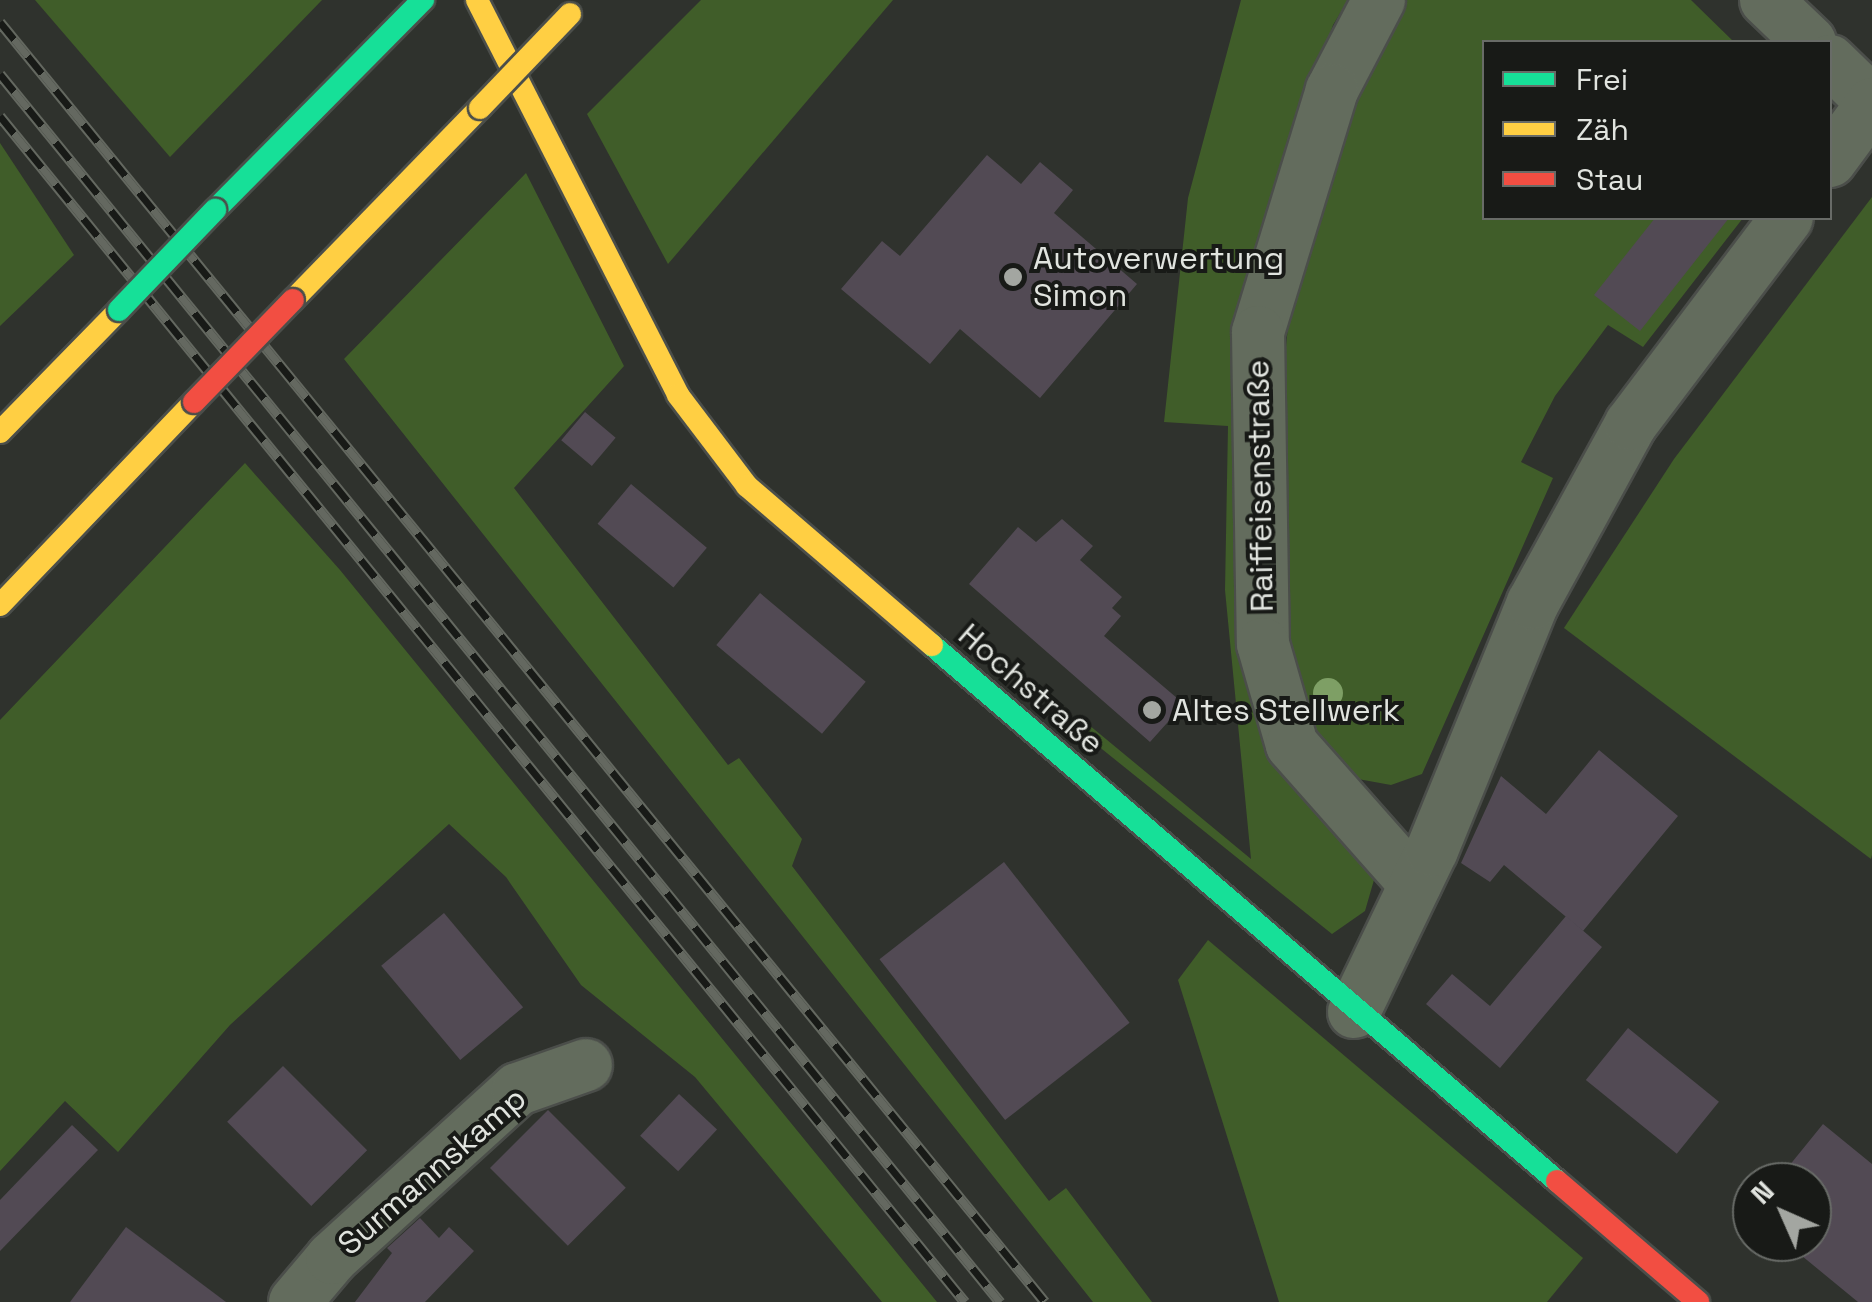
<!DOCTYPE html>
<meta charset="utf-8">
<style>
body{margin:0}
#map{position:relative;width:1872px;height:1302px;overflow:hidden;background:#2f322d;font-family:"Space Grotesk",sans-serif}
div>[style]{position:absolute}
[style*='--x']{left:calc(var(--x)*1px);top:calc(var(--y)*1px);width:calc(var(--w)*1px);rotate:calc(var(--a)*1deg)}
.green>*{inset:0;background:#405d29}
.building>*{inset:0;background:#524a54;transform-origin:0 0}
.roads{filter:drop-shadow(2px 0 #4b4e4a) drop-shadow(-2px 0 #4b4e4a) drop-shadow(0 2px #4b4e4a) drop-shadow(0 -2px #4b4e4a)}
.street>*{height:52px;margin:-26px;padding:0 26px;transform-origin:26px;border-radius:26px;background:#636c5d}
.fast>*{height:22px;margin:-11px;padding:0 11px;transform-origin:11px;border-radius:11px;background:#16e098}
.slow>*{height:22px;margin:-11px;padding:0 11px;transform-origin:11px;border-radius:11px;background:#ffcf43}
.jam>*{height:22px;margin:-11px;padding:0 11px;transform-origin:11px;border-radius:11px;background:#f24e42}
.rail>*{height:11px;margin-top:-5.5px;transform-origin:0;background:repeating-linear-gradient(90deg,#181a17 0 22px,#646860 0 44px);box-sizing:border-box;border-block:2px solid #646860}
.bridges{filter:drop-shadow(2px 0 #4b4e4a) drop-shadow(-2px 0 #4b4e4a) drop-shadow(0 2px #4b4e4a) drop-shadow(0 -2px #4b4e4a)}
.fast-bridge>*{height:22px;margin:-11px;padding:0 11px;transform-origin:11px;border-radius:11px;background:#16e098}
.slow-bridge>*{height:22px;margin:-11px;padding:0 11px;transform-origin:11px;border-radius:11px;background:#ffcf43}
.jam-bridge>*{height:22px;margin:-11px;padding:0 11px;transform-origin:11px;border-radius:11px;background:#f24e42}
.trees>*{width:30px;height:30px;margin:-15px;border-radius:50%;background:#7e9f65}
.dots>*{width:28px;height:28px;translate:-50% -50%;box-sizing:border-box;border:5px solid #181a17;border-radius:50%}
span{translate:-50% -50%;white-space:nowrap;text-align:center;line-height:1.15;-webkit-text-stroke:8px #181a17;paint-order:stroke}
.poi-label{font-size:32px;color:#e1e4df}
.left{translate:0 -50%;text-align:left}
.street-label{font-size:32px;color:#e1e4df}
.legend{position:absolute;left:1482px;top:40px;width:350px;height:180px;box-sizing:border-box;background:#181a17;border:2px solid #686b67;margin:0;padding:12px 18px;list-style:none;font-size:30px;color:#e1e4df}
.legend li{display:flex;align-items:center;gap:20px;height:50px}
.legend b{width:50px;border:2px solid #686b67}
.north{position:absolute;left:1732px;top:1162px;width:100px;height:100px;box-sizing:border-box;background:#181a17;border:2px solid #686b67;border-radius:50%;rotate:315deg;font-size:28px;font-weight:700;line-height:40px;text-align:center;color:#e1e4df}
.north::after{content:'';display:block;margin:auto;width:35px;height:45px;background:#a3a6a1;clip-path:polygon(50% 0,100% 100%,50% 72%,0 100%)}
</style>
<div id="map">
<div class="green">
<div style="clip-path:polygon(35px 0,322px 0,170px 157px)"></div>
<div style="clip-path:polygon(701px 0,893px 0,668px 264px,587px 114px)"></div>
<div style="clip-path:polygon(1241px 0,1348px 0,1333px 25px,1285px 160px,1242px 630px,1376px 873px,1365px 911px,1332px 934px,1082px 733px,1089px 725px,1251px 859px,1225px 590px,1228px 426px,1164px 422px,1188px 198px)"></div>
<div style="clip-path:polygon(1395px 0,1691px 0,1734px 42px,1484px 42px,1484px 218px,1743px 218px,1643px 347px,1608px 325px,1555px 396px,1521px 462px,1553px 478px,1422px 774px,1391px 785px,1358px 779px,1335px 765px,1310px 735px,1293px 691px,1281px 599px,1277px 440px,1291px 295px,1323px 165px)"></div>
<div style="clip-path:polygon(0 143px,74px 255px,0 326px)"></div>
<div style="clip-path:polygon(526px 173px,624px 366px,514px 488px,728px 765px,739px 758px,802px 839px,792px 866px,1049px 1201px,1066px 1188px,1152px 1302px,1093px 1302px,344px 359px)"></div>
<div style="clip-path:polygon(1872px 197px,1872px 855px,1871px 859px,1564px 628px,1674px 459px)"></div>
<div style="clip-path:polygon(245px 463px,340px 570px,937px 1302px,882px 1302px,695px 1077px,581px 985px,506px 877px,449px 824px,230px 1025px,118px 1152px,65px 1101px,0 1171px,0 720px)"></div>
<div style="clip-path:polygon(1208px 940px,1583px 1258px,1547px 1302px,1279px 1302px,1178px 980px)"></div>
</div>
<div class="building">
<div style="clip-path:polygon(987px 155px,1021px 184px,1040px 162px,1073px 190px,1054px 213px,1137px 284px,1040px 398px,960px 329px,930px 364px,841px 289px,882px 241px,900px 256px)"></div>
<div style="clip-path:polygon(1655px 218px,1729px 218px,1640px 331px,1594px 295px)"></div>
<div style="left:585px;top:412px;width:40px;height:37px;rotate:40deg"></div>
<div style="left:631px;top:484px;width:99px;height:52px;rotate:40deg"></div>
<div style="clip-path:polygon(1062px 519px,1093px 546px,1080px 560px,1122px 597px,1112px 608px,1121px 616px,1104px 636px,1184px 704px,1150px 742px,969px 584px,1018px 527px,1036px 542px)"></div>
<div style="left:760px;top:593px;width:138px;height:68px;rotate:40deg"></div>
<div style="clip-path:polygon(1599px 750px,1678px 816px,1583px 931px,1504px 865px,1490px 882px,1461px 863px,1501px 776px,1546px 814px)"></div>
<div style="left:1004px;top:862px;width:204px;height:158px;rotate:52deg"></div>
<div style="left:444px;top:913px;width:123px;height:82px;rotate:50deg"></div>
<div style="clip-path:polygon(1566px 916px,1602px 947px,1500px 1068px,1426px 1004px,1452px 974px,1490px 1006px)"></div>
<div style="left:1628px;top:1028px;width:117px;height:67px;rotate:39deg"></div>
<div style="left:283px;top:1066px;width:119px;height:79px;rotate:45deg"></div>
<div style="left:679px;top:1094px;width:52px;height:57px;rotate:43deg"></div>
<div style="left:548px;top:1110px;width:110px;height:82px;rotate:45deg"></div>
<div style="clip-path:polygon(1823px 1124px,1872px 1164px,1872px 1302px,1858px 1302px,1785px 1242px,1812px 1242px,1812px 1182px,1776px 1182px)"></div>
<div style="clip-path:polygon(72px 1125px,98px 1150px,0 1251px,0 1200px)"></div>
<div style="clip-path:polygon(420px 1218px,439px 1238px,449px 1227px,474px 1251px,425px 1302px,355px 1302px,392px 1253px,387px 1248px)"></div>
<div style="clip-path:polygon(126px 1227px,226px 1302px,70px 1302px)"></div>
</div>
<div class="roads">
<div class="street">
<div style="--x:1379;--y:0;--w:102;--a:117.6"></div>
<div style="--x:1332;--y:90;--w:253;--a:107"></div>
<div style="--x:1258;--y:332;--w:312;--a:89.1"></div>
<div style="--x:1263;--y:644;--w:105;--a:74"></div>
<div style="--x:1292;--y:745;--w:186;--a:48.5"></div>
<div style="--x:1766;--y:0;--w:61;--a:43.7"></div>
<div style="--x:1830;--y:61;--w:59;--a:44.3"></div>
<div style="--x:1830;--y:161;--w:71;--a:-53.6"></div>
<div style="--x:1354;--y:1012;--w:180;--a:-64.3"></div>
<div style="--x:1432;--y:850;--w:267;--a:-67.8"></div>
<div style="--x:1533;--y:603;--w:204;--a:-61.3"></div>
<div style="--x:1631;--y:424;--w:258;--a:-52.9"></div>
<div style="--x:295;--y:1302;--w:57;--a:-49.9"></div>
<div style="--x:332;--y:1258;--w:251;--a:-42.3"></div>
<div style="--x:518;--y:1089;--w:72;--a:-19.4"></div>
</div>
<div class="fast">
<div style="--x:215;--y:210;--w:296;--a:-45.3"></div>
<div style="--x:932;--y:645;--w:823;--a:40.62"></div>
</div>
<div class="slow">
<div style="--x:477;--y:0;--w:443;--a:63"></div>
<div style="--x:678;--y:395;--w:114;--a:52.8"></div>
<div style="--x:747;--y:486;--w:244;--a:40.7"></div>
<div style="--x:293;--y:300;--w:268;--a:-45.8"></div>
<div style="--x:0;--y:432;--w:170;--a:-45.7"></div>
<div style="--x:0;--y:605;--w:281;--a:-46.3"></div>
</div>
<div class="jam">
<div style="--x:1557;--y:1181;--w:186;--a:40.6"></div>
</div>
</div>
<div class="rail">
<div style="--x:0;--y:22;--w:1652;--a:50.77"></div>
<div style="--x:0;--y:74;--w:1584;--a:50.84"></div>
<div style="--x:0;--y:116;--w:1529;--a:50.87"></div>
</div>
<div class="bridges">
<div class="fast-bridge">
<div style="--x:119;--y:310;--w:139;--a:-46.2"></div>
</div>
<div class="slow-bridge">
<div style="--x:480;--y:108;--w:130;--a:-46.2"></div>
</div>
<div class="jam-bridge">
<div style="--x:194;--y:402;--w:142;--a:-45.9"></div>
</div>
</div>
<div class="trees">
<div style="left:1328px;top:693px"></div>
</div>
<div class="dots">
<div style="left:1013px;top:277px;background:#a3a6a1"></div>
<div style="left:1152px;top:710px;background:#a3a6a1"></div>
</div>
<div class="poi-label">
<span class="left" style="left:1033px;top:277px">Autoverwertung<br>Simon</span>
<span class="left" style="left:1172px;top:710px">Altes Stellwerk</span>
</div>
<div class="street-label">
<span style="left:1260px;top:486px;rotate:-91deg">Raiffeisenstraße</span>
<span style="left:1031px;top:689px;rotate:41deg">Hochstraße</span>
<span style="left:432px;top:1171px;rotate:-41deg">Surmannskamp</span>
</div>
<ul class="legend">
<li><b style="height:12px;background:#16e098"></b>Frei</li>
<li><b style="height:12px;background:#ffcf43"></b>Zäh</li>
<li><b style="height:12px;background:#f24e42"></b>Stau</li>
</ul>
<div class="north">N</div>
</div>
